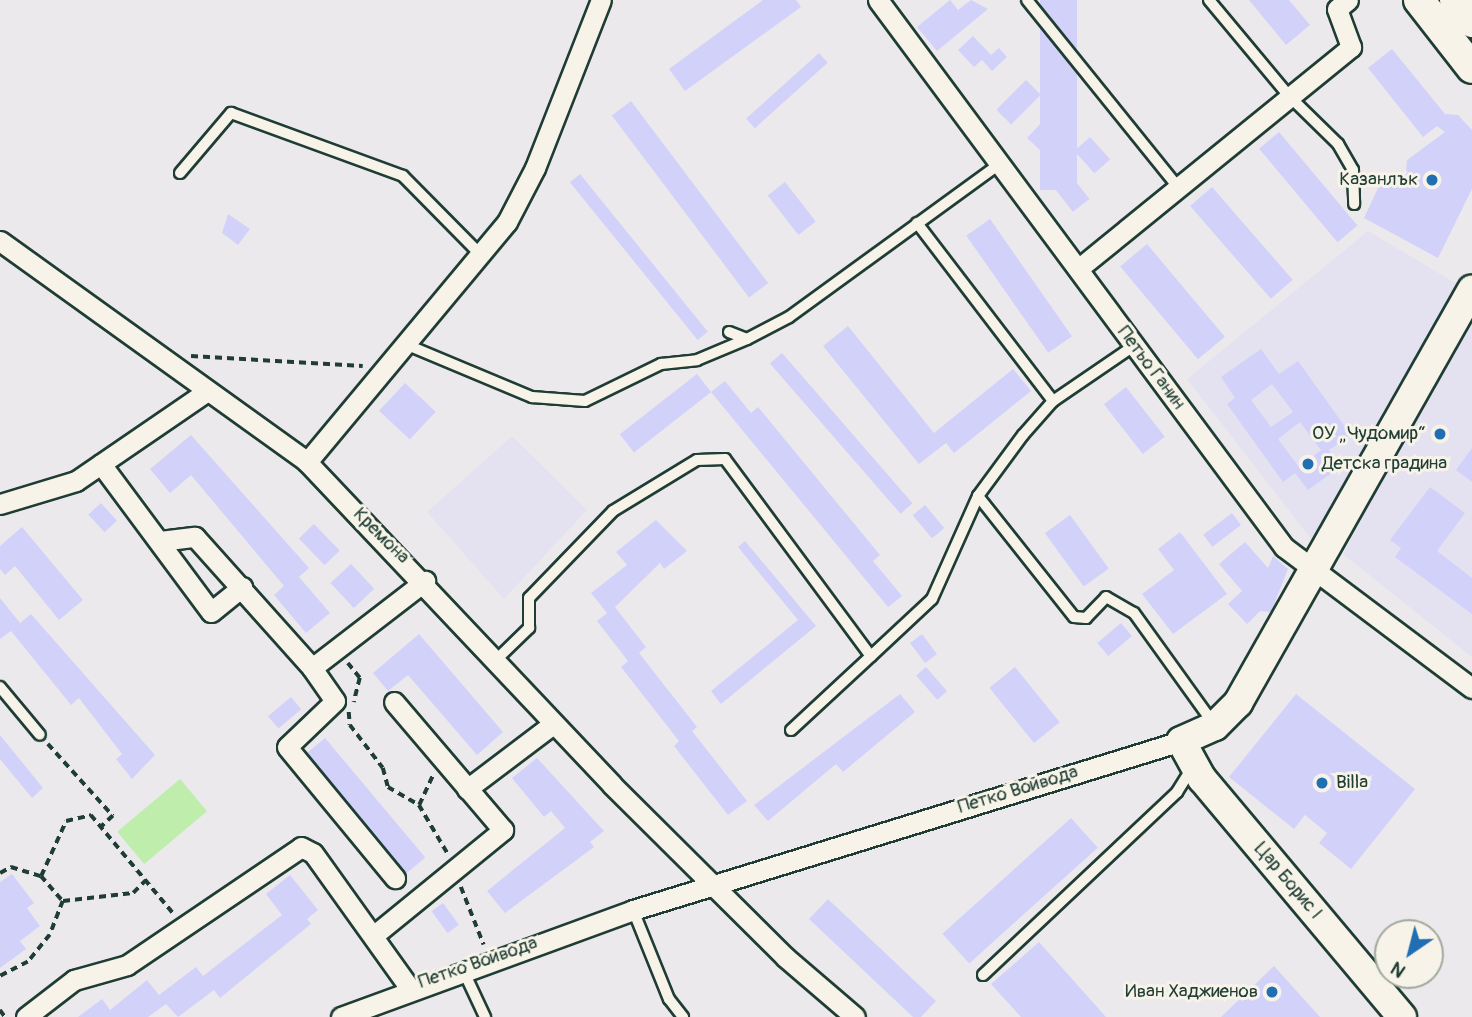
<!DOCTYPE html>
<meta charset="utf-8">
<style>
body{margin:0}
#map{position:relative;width:1472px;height:1017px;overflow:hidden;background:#ece9ed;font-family:Pangolin,sans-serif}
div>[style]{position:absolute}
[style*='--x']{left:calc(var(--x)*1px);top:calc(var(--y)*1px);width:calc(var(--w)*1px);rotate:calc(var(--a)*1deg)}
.built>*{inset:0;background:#e4e2f1}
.green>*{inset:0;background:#beedac;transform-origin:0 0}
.building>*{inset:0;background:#d2d1fa;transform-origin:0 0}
.path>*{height:3.5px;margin-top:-1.75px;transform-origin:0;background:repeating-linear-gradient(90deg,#1f3d34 0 7px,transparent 0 12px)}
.roads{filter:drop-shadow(2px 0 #1f3d34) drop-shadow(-2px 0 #1f3d34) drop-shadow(0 2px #1f3d34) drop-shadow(0 -2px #1f3d34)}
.lane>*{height:10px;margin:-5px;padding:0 5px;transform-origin:5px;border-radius:5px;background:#f7f3e8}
.street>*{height:19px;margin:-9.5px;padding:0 9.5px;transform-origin:9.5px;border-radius:9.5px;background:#f7f3e8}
.secondary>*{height:28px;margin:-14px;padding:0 14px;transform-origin:14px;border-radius:14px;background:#f7f3e8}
.primary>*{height:30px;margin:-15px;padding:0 15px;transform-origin:15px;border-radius:15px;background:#f7f3e8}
.dots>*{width:19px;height:19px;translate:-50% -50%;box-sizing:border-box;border:4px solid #f7f3e8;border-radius:50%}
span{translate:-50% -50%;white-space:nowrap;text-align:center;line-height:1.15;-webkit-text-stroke:6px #f7f3e8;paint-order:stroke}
.poi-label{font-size:19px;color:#1f3d34}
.right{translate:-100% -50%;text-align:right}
.left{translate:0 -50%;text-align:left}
.street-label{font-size:19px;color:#1f3d34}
.north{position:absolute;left:1374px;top:919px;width:70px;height:70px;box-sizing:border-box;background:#f7f3e8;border:2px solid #a1aaa0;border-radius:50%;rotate:215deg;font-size:19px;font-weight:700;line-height:28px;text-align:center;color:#1f3d34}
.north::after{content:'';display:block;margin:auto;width:24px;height:32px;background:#1f6fb2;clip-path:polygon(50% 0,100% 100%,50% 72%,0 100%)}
</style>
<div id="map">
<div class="built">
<div style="clip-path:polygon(1368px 231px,1459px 285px,1318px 548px,1187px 379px)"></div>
<div style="clip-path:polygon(1472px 315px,1472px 657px,1343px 554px)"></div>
<div style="clip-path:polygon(512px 436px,587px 510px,504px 599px,427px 512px)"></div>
</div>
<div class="green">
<div style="left:180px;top:779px;width:42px;height:82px;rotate:50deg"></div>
</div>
<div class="building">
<div style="clip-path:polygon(763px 0,796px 0,801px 7px,685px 91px,669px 69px)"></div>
<div style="clip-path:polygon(950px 0,958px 10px,971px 0,988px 9px,937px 51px,917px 27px)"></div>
<div style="left:1040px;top:0;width:37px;height:190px"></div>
<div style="clip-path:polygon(1249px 0,1289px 0,1310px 25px,1286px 45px)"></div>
<div style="clip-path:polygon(973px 36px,991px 55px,999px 48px,1007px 57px,992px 71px,982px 60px,974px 67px,958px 50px)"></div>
<div style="clip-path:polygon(1392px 49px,1445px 114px,1458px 115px,1472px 130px,1472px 189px,1438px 258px,1364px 218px,1378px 188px,1406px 172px,1407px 160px,1445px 132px,1437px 126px,1423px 137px,1368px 68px)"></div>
<div style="left:819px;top:53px;width:13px;height:98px;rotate:48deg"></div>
<div style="left:1026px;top:80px;width:21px;height:42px;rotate:45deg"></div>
<div style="left:631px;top:101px;width:228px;height:24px;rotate:53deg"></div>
<div style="left:1055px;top:108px;width:21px;height:41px;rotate:43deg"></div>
<div style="left:1279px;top:132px;width:122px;height:26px;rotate:50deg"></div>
<div style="left:1090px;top:137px;width:30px;height:21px;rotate:48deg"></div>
<div style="left:1063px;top:165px;width:43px;height:21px;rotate:52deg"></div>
<div style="left:580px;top:174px;width:203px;height:13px;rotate:51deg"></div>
<div style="left:785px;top:182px;width:50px;height:22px;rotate:52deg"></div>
<div style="left:1212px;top:187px;width:123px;height:29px;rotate:49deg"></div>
<div style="clip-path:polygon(228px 214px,250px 229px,238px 245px,222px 233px)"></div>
<div style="left:990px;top:219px;width:143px;height:29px;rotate:55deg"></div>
<div style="left:1147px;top:244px;width:121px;height:35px;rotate:50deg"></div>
<div style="clip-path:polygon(848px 326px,934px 433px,1013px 369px,1031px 391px,954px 453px,946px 443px,919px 464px,823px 346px)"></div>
<div style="clip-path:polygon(evenodd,1261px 349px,1279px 374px,1298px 361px,1351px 435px,1329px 450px,1340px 467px,1308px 490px,1295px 473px,1283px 482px,1227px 404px,1235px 398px,1221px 377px,1261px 349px,1272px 384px,1293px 412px,1271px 427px,1251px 400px,1272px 384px,1261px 349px,1300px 422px,1321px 450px,1299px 467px,1278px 439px,1300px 422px)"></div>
<div style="left:782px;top:353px;width:199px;height:16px;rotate:49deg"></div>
<div style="left:697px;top:374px;width:23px;height:98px;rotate:52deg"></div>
<div style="clip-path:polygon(725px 381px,751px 413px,758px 407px,880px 555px,873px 561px,902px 596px,888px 607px,711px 392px)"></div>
<div style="left:405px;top:383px;width:42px;height:38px;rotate:43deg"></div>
<div style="left:1126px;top:387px;width:63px;height:28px;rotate:52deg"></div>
<div style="clip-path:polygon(191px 435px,309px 568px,299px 577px,330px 613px,306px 633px,274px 595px,284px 586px,191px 475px,170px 493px,150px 469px)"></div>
<div style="clip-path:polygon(1472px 448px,1472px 482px,1456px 470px)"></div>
<div style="clip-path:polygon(1430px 487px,1465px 513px,1437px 551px,1472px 578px,1472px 614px,1395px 557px,1401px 548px,1390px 540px)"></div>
<div style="left:101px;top:503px;width:24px;height:17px;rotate:48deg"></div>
<div style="left:925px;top:505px;width:30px;height:16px;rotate:50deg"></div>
<div style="left:1232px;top:513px;width:15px;height:36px;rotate:53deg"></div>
<div style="left:1070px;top:515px;width:66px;height:31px;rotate:54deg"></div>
<div style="clip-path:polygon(656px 520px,687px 551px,664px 569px,660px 563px,615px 607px,646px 647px,639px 653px,697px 727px,692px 731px,747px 801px,728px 815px,674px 746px,679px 741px,621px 667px,628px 661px,597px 621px,607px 613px,591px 593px,627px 565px,616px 552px)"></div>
<div style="left:314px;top:524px;width:37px;height:21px;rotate:46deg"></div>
<div style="clip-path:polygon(22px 527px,83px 600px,59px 620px,15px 566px,5px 575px,0 569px,0 546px)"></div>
<div style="clip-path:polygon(1180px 532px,1227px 594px,1173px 634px,1142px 594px,1174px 570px,1158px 549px)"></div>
<div style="clip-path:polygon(745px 541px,816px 626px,721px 704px,711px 691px,798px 620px,738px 547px)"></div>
<div style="clip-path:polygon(1245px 542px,1268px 568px,1273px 556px,1288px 569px,1271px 612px,1260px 611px,1247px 624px,1228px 604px,1242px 591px,1219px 564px)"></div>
<div style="left:351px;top:564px;width:34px;height:28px;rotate:47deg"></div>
<div style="clip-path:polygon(0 598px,20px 623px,31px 614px,155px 755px,132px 779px,116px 759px,122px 754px,79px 698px,71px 705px,11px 631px,0 639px)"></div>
<div style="left:1121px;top:623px;width:17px;height:31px;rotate:50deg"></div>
<div style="clip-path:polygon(419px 634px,503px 732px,477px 755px,408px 675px,388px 691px,373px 673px)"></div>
<div style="left:922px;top:634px;width:25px;height:15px;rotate:53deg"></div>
<div style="left:926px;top:667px;width:32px;height:13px;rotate:49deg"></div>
<div style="left:1015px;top:667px;width:71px;height:33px;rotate:51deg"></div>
<div style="clip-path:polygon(900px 694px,915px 712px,843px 772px,836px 764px,768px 821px,754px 805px)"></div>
<div style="clip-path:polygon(1296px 694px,1415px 789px,1351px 869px,1319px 843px,1327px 833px,1305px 815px,1294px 829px,1229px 777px)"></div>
<div style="left:291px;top:697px;width:16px;height:30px;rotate:50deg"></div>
<div style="clip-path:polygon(0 735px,43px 788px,32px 798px,0 759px)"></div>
<div style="left:325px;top:738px;width:156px;height:25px;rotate:50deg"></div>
<div style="clip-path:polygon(537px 758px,604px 831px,590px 842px,594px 847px,505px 913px,487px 891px,565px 828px,551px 811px,544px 817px,512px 778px)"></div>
<div style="left:1071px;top:818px;width:40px;height:173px;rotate:48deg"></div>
<div style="clip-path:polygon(12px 874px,34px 903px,27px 908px,40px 926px,20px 941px,26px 949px,0 968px,0 882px)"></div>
<div style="clip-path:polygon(290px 875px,318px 910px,307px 919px,311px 924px,220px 998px,214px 990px,178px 1017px,166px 1004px,148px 1017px,78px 1017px,102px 999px,110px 1010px,147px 980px,159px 995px,196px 967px,203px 976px,282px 915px,266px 894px)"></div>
<div style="clip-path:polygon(828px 899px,936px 1001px,921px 1017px,913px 1017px,809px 919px)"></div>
<div style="left:443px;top:903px;width:27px;height:14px;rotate:54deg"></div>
<div style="clip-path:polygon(1039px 942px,1106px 1017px,1021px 1017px,991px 984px)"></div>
<div style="clip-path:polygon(1274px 966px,1320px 1017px,1221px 1017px)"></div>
</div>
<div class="path">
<div style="--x:191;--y:356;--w:172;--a:3.3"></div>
<div style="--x:348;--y:663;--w:19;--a:51"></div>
<div style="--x:360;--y:678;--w:25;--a:104"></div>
<div style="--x:349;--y:712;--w:13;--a:86"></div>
<div style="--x:350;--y:725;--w:54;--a:52.5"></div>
<div style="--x:383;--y:768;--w:20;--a:75"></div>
<div style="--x:388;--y:787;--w:36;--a:30"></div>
<div style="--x:419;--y:805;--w:57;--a:59.4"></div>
<div style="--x:48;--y:744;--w:97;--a:47.9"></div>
<div style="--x:113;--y:816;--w:16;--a:137"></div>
<div style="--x:419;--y:805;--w:33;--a:-65"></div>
<div style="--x:0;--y:873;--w:13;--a:-29"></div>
<div style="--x:11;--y:867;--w:31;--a:17"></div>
<div style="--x:41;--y:876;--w:33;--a:49"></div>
<div style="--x:63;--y:901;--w:36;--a:111"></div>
<div style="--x:50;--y:935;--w:35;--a:129"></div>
<div style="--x:28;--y:962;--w:31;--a:153"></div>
<div style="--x:41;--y:876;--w:60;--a:-65.6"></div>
<div style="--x:66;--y:821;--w:26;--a:-13"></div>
<div style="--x:91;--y:815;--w:128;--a:50.1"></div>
<div style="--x:461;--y:887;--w:62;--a:68.4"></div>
<div style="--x:63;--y:901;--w:70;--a:-6.5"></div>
<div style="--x:133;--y:893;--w:18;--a:-45"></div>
<div style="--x:0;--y:1010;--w:9;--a:54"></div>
</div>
<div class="roads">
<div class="lane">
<div style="--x:1027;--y:0;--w:240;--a:51.1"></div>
<div style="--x:1209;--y:0;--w:125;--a:50.2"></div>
<div style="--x:1289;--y:96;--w:69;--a:44.4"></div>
<div style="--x:1338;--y:144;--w:30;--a:60"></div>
<div style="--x:1353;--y:170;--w:34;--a:88"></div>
<div style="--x:180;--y:173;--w:79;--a:-49.6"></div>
<div style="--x:231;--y:113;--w:183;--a:20.1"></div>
<div style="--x:403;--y:176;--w:110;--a:45.4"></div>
<div style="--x:917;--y:223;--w:224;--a:52.6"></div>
<div style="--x:729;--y:332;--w:19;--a:21"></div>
<div style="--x:747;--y:339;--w:47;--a:-27.6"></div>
<div style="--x:789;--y:317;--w:262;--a:-36"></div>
<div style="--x:405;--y:344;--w:138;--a:22.7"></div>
<div style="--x:532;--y:397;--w:53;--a:4.3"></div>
<div style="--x:585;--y:401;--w:85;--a:-26"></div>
<div style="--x:661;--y:364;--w:36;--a:-6"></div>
<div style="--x:697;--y:360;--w:54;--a:-22.8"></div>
<div style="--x:978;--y:496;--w:154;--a:51.6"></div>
<div style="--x:1074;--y:617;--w:12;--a:5"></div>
<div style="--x:1086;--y:618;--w:29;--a:-46"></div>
<div style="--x:1106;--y:597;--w:32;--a:30"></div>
<div style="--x:1134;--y:613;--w:135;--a:54.3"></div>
<div style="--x:871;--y:656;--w:83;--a:-43.1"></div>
<div style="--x:932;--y:599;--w:113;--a:-65.9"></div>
<div style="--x:978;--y:496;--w:76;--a:-53.6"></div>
<div style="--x:1023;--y:435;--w:45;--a:-48.6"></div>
<div style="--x:1053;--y:401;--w:99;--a:-34.3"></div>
<div style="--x:497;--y:659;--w:45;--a:-44.1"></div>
<div style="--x:529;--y:628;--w:30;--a:-90"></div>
<div style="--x:529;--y:598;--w:121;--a:-46"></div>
<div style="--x:613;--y:511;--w:98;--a:-31.3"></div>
<div style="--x:697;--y:460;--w:28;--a:-2"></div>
<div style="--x:725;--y:459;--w:245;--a:53.5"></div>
<div style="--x:871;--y:656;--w:109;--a:137.2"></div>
<div style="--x:0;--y:687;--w:62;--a:50.2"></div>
<div style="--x:633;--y:910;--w:96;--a:68"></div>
<div style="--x:669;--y:999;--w:23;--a:52"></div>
<div style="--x:463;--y:970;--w:52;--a:64.9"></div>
<div style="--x:983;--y:975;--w:267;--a:-43.3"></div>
<div style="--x:1177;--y:792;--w:28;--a:-58"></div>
</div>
<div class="street">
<div style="--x:878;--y:0;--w:681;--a:53.42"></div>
<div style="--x:1284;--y:547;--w:235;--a:36.9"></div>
<div style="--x:0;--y:241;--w:378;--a:35.7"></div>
<div style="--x:307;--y:462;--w:444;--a:46.6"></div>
<div style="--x:612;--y:785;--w:244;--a:44.8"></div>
<div style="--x:785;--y:957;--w:92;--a:40.6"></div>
<div style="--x:1078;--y:269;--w:352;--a:-39.1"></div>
<div style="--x:1351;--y:47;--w:40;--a:-110.2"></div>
<div style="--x:1337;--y:9;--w:14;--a:-39"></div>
<div style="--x:307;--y:462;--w:312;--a:-50.2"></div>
<div style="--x:507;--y:222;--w:61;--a:-62.6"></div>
<div style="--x:535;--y:168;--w:180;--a:-68.6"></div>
<div style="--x:101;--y:464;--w:184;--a:53.4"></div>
<div style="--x:211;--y:612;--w:40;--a:-39"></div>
<div style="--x:0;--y:504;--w:79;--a:-16.8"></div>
<div style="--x:76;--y:481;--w:158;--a:-34.4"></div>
<div style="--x:160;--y:541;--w:35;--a:-7"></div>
<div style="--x:195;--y:537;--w:176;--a:48.2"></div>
<div style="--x:312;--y:668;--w:40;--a:55.1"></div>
<div style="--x:335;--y:701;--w:66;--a:136.2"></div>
<div style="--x:287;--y:747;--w:170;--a:50.5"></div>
<div style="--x:312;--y:668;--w:143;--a:-37.6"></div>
<div style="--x:467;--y:789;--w:108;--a:-37.1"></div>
<div style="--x:373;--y:936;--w:168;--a:-39.2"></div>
<div style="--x:503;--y:830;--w:168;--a:-130.4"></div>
<div style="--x:26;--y:1017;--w:61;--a:-37.6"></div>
<div style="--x:74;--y:980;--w:55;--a:-15.8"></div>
<div style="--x:127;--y:965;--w:210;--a:-34.1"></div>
<div style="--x:301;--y:847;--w:13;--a:27"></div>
<div style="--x:313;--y:853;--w:165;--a:54.4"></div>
<div style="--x:341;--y:1017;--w:311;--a:-20.1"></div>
<div style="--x:633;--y:910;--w:573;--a:-17.14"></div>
</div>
<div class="secondary">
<div style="--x:1402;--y:1017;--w:311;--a:-130"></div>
<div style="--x:1202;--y:779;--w:43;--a:-118.9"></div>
<div style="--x:1181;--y:741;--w:37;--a:-24"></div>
<div style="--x:1215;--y:726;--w:33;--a:-45"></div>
<div style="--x:1238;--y:703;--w:475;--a:-60.5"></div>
</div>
<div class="primary">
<div style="--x:1419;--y:0;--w:86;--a:52.1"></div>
<div style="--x:1455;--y:0;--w:28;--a:52"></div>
</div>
</div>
<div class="dots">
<div style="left:1432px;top:180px;background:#1f6fb2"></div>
<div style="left:1440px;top:434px;background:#1f6fb2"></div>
<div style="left:1308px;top:464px;background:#1f6fb2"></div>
<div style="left:1322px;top:783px;background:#1f6fb2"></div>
<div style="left:1272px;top:992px;background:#1f6fb2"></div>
</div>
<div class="poi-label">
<span class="right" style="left:1418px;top:180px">Казанлък</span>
<span class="right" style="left:1426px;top:434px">ОУ „Чудомир“</span>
<span class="left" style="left:1322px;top:464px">Детска градина</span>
<span class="left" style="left:1336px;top:783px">Billa</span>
<span class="right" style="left:1258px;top:992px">Иван Хаджиенов</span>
</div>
<div class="street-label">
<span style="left:1151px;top:368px;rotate:53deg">Петьо Ганин</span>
<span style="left:381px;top:536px;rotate:45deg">Кремона</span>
<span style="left:1018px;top:790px;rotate:-17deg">Петко Войвода</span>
<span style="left:1288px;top:881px;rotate:50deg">Цар Борис I</span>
<span style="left:478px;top:963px;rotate:-19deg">Петко Войвода</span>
</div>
<div class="north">N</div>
</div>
